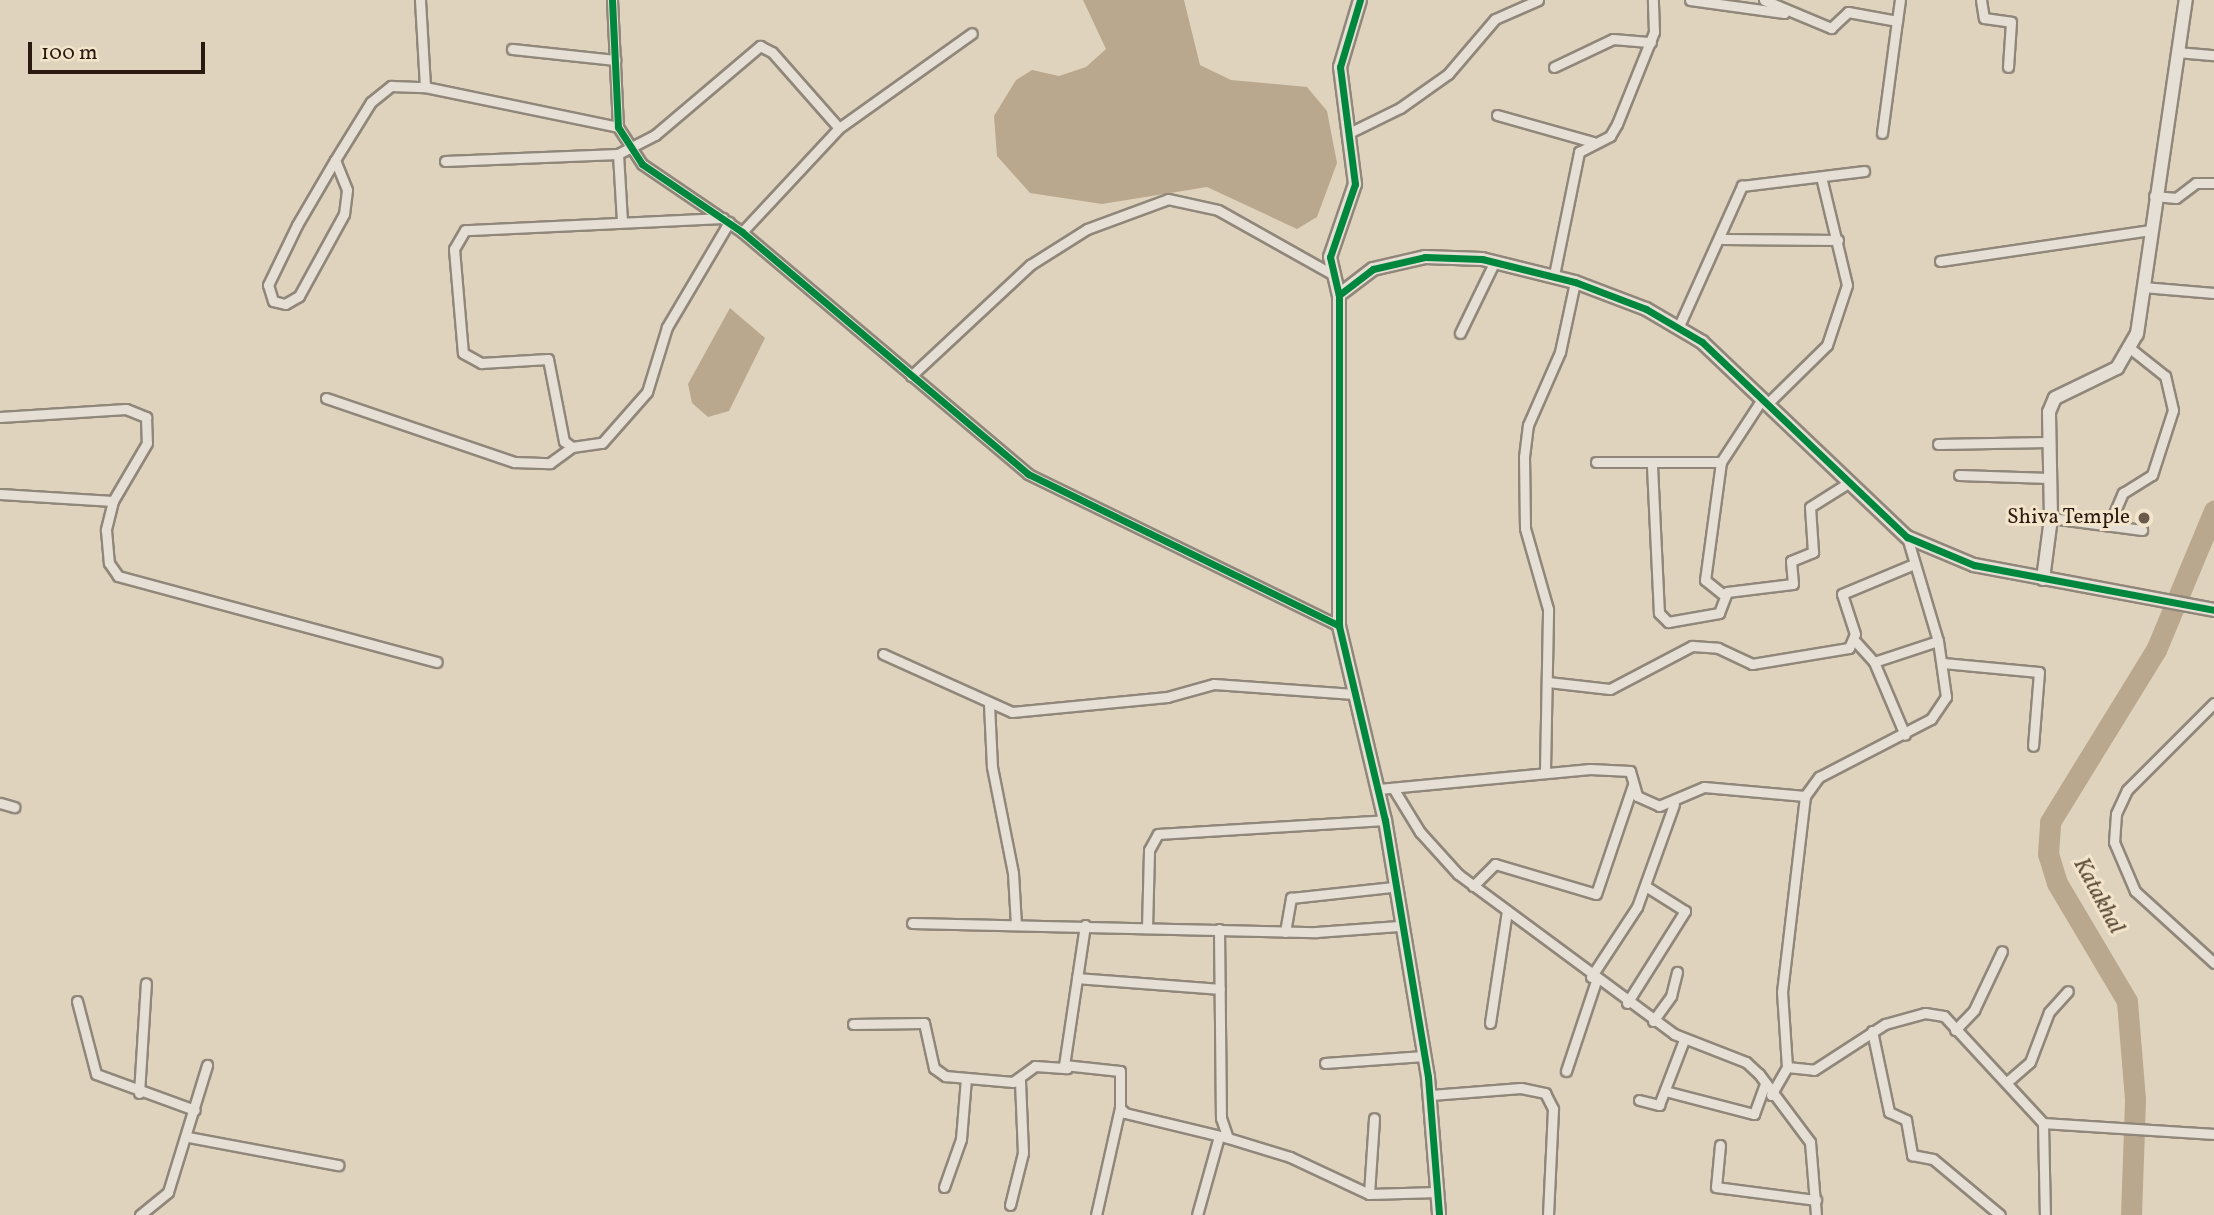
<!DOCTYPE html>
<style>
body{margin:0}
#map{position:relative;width:2214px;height:1215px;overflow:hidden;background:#dfd3be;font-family:Vollkorn,serif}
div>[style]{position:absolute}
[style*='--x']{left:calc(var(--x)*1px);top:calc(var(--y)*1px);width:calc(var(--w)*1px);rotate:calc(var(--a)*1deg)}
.water>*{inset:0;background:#baa88e}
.river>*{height:21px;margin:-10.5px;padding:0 10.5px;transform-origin:10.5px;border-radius:10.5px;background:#baa88e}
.roads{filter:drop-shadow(2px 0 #90877a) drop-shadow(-2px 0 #90877a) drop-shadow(0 2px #90877a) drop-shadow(0 -2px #90877a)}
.minor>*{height:9px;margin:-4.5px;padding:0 4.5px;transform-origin:4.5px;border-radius:4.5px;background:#e5dfd5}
.tertiary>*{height:12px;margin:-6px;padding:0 6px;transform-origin:6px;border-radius:6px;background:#e5dfd5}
.cycleway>*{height:7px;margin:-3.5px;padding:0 3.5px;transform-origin:3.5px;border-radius:3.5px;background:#00873e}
.dots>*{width:19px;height:19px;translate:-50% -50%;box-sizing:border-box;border:4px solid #f3e5cc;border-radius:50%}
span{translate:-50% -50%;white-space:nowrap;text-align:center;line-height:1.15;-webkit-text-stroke:6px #f3e5cc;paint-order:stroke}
.poi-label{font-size:21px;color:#2a190e}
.right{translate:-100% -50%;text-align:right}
.water-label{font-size:23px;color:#5d4b39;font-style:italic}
.scale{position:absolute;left:28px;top:42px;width:177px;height:32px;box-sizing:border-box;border:4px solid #2a190e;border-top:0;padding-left:9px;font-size:21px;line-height:24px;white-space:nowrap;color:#2a190e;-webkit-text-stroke:5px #f3e5cc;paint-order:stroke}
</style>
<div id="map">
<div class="water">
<div style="clip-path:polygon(1083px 0,1184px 0,1200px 65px,1231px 80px,1307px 87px,1327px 111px,1337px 163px,1317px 217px,1297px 229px,1207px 187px,1102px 204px,1030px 193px,997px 156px,994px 116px,1016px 80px,1032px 70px,1059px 76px,1086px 67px,1106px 49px)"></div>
<div style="clip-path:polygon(730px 308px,765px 338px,729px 411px,708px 417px,692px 403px,688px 384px)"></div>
</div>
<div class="river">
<div style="--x:2131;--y:1215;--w:116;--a:-88"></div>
<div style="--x:2135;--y:1099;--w:98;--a:-94.7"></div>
<div style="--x:2127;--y:1001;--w:137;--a:-120.7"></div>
<div style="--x:2057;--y:883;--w:30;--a:-107"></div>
<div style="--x:2048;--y:854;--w:32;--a:-86"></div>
<div style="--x:2050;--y:822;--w:202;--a:-58.4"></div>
<div style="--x:2156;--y:650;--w:151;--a:-67.4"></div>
</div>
<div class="roads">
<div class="minor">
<div style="--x:420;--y:0;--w:87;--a:86.7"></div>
<div style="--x:612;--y:0;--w:127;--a:87.3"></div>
<div style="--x:618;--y:127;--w:44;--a:57"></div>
<div style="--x:642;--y:164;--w:121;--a:34.2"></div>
<div style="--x:742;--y:232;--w:375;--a:40.2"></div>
<div style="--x:1028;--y:474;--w:346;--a:26"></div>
<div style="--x:1690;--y:0;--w:95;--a:7.9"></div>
<div style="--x:1764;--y:0;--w:73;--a:22.7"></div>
<div style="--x:1831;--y:28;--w:23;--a:-43"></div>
<div style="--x:1848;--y:12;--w:50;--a:10.4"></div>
<div style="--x:1897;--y:21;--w:21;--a:-82"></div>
<div style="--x:1981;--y:0;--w:18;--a:81"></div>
<div style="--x:1984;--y:18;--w:27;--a:8"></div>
<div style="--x:2011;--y:22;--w:45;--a:93.8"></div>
<div style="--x:512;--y:49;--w:104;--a:6.1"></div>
<div style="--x:2177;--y:52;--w:37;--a:5"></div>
<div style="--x:1554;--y:67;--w:65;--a:-25.4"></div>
<div style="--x:1613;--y:39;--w:38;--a:5"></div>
<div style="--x:1497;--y:115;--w:100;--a:15.7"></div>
<div style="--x:1351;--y:132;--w:55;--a:-26.1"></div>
<div style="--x:1400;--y:108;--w:59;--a:-35.3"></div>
<div style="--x:1448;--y:74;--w:72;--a:-49.5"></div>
<div style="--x:1495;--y:19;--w:47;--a:-23.8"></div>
<div style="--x:1882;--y:133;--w:113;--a:-82.4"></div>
<div style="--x:618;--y:154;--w:67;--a:86.6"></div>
<div style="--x:335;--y:160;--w:32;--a:68"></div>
<div style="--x:347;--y:190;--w:24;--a:97"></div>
<div style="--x:344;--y:214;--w:94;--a:118.8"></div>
<div style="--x:299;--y:296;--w:16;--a:150"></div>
<div style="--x:285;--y:304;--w:12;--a:-166"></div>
<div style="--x:273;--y:301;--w:17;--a:-107"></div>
<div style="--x:268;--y:285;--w:67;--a:-64.2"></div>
<div style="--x:297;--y:225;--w:75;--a:-59.7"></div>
<div style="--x:335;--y:160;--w:68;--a:-58.2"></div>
<div style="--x:371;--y:102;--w:26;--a:-39"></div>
<div style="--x:391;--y:86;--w:34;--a:2"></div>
<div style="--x:425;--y:87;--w:197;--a:11.7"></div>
<div style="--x:445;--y:161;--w:173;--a:-2.3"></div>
<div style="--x:618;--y:154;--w:42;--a:-27.2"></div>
<div style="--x:655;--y:135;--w:138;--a:-40.3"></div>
<div style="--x:760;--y:46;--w:13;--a:27"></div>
<div style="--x:772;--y:52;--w:101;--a:48.6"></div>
<div style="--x:2154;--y:196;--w:22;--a:5"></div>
<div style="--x:2176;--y:198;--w:25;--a:-37"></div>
<div style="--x:2196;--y:183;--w:18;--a:0"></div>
<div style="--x:723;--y:218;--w:258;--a:177.3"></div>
<div style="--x:465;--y:230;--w:22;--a:120"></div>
<div style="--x:454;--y:249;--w:104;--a:85.1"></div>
<div style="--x:463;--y:353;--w:21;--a:29"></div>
<div style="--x:481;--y:363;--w:67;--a:-3.4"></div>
<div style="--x:548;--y:359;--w:84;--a:79"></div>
<div style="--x:564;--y:441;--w:10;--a:37"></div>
<div style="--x:572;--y:447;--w:30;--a:-8"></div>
<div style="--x:602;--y:443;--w:68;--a:-48.6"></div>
<div style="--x:647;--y:392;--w:68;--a:-72.9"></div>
<div style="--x:667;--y:327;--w:122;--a:-59.4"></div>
<div style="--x:742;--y:232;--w:142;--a:-47"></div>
<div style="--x:839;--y:128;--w:163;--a:-35.5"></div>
<div style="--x:1723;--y:239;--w:115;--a:0.5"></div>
<div style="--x:1940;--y:261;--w:211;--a:-8.4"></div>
<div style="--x:1554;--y:275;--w:126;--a:-78.5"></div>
<div style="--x:1579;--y:152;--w:35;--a:-27"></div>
<div style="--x:1610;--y:136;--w:14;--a:-60"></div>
<div style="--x:1617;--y:124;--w:99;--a:-68.1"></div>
<div style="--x:1654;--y:32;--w:32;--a:-92"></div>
<div style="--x:2143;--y:287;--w:71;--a:4.8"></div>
<div style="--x:1679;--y:326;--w:154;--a:-65.8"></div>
<div style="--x:1742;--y:186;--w:123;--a:-7"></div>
<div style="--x:1460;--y:333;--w:80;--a:-64.1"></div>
<div style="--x:911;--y:376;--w:163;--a:-43"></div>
<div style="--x:1030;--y:265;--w:67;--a:-32.3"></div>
<div style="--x:1087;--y:229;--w:86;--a:-20.3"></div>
<div style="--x:1168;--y:199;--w:51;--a:12.4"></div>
<div style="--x:1218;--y:210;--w:133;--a:29.3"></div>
<div style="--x:326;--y:398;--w:199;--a:18.8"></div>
<div style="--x:514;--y:462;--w:36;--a:2"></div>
<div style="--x:550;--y:463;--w:27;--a:-36"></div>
<div style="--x:1767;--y:404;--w:84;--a:-44.5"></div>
<div style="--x:1827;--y:345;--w:63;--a:-71.6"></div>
<div style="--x:1847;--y:285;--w:111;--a:-103.5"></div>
<div style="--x:0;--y:417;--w:126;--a:-3.6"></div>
<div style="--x:126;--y:409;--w:22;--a:22"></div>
<div style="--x:146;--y:417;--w:26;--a:88"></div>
<div style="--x:147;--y:443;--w:67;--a:120.4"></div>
<div style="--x:113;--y:501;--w:30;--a:104"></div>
<div style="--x:106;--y:530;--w:33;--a:85"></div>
<div style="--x:109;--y:563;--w:16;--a:55"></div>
<div style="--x:118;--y:576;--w:330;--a:15.1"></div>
<div style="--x:1938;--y:444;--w:110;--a:-1"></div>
<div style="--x:1596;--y:462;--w:125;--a:0"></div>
<div style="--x:1721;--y:462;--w:75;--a:-56.9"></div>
<div style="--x:1721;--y:462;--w:119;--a:97.7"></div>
<div style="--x:1705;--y:580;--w:22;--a:39"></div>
<div style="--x:1652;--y:466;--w:147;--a:87.3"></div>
<div style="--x:1659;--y:613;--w:13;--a:45"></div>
<div style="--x:1668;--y:622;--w:52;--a:-10"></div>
<div style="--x:1719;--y:613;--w:22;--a:-69"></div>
<div style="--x:1727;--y:592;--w:66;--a:-6.9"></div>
<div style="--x:1793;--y:584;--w:23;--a:-95"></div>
<div style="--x:1791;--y:561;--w:24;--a:-22"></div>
<div style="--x:1813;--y:552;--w:45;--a:-93.8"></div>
<div style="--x:1810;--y:507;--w:41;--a:-32.2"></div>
<div style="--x:1959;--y:475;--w:90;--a:1.9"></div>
<div style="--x:0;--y:494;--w:113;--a:3.5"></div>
<div style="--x:2051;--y:518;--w:92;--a:7.5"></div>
<div style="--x:2110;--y:523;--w:33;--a:-67"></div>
<div style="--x:2123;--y:493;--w:34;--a:-32"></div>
<div style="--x:2152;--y:475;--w:68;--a:-72.1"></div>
<div style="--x:2173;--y:410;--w:35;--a:-103"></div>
<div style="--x:2165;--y:376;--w:43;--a:-141.5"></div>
<div style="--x:1856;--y:642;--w:27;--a:48"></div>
<div style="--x:1874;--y:662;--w:67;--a:-18.2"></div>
<div style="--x:883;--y:654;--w:141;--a:24.2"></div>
<div style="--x:1012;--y:712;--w:156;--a:-5.5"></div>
<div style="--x:1167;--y:697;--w:49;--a:-15.5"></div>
<div style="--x:1214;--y:684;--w:140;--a:4.1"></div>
<div style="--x:1874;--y:662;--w:79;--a:67"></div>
<div style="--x:1943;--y:663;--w:96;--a:5.4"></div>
<div style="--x:2039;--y:672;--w:74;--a:94.6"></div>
<div style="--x:1548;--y:682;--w:62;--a:6.4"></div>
<div style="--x:1610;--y:689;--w:93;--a:-27.7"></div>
<div style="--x:1692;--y:646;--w:26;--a:4"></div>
<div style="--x:1718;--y:648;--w:38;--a:25"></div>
<div style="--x:1752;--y:664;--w:98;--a:-9.4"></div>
<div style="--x:1849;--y:648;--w:15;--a:-67"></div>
<div style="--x:1855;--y:634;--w:42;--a:-108"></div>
<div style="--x:1842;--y:594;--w:78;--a:-22.6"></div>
<div style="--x:2214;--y:703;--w:123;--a:135"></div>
<div style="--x:2127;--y:790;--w:26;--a:115"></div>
<div style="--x:2116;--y:814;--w:28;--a:94"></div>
<div style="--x:2114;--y:842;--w:53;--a:66.8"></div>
<div style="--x:2135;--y:891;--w:107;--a:42.3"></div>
<div style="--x:989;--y:704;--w:63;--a:87.3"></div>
<div style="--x:992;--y:767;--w:108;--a:78.8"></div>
<div style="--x:1013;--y:873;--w:52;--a:86.7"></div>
<div style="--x:1545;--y:770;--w:161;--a:-88.9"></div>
<div style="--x:1548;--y:609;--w:84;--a:-105.9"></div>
<div style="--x:1525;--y:528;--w:71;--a:-90.8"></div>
<div style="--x:1524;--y:457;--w:32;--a:-83"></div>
<div style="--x:1528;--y:425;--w:80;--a:-66.3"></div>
<div style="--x:1560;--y:352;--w:72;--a:-77.9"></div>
<div style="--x:1393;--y:788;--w:52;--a:58.5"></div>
<div style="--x:1420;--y:832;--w:57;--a:47.9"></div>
<div style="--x:1458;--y:874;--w:269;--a:36.5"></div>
<div style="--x:1674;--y:1034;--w:77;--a:21.3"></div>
<div style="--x:1746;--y:1062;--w:18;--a:43"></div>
<div style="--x:1759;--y:1074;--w:85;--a:53.1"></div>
<div style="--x:1810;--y:1142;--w:73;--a:85.3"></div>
<div style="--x:1379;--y:789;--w:212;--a:-5.4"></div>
<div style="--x:1590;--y:769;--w:40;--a:2.9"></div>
<div style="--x:1630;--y:771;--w:26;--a:74"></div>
<div style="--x:1637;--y:796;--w:24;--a:24"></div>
<div style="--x:1659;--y:806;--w:49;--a:-22.9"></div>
<div style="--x:1704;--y:787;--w:101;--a:5.1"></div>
<div style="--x:0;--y:803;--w:15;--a:16"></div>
<div style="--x:1473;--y:886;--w:31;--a:-45"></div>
<div style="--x:1495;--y:864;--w:105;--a:16.5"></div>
<div style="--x:1596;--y:894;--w:115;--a:-71.3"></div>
<div style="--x:912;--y:923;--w:404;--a:1.3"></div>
<div style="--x:1316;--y:932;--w:83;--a:-4.1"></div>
<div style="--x:1085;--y:925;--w:142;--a:98.5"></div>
<div style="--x:1064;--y:1065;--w:56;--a:6.1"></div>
<div style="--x:1120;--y:1071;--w:37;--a:90"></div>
<div style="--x:1120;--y:1108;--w:7;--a:45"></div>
<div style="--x:1125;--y:1113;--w:106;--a:13.6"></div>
<div style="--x:1147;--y:928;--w:78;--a:-88.5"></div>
<div style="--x:1149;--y:850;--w:18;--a:-61"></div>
<div style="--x:1158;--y:834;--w:227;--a:-3.5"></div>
<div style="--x:1219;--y:929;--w:189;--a:89.4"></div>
<div style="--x:1221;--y:1118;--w:21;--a:71"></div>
<div style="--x:1228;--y:1138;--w:65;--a:17"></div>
<div style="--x:1290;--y:1157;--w:87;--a:25.1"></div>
<div style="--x:1369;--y:1194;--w:69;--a:-1.7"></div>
<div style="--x:1285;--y:932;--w:35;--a:-80"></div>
<div style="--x:1291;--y:898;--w:103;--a:-6.2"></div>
<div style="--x:1591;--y:977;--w:84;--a:-56.7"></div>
<div style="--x:1637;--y:907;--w:109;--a:-70.2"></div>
<div style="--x:1077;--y:978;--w:143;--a:4.4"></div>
<div style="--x:77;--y:1001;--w:75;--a:75.4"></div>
<div style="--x:96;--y:1074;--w:105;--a:20"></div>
<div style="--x:1627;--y:1003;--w:109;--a:-57.8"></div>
<div style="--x:1685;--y:911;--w:45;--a:-147.7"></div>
<div style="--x:1653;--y:1021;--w:31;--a:-54"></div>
<div style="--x:1671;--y:996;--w:25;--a:-76"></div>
<div style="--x:1490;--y:1023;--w:113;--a:-81.4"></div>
<div style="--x:853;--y:1024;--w:71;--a:-0.8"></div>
<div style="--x:924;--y:1023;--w:46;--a:77.5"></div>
<div style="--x:934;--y:1068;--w:14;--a:36"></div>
<div style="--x:945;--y:1076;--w:68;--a:5"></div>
<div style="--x:1013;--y:1082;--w:27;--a:-36"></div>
<div style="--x:1035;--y:1066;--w:32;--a:4"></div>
<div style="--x:1955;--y:1030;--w:28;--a:-46"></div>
<div style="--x:1974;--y:1010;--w:65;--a:-64.6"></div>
<div style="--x:1872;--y:1031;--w:83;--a:78.1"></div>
<div style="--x:1889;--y:1112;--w:19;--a:25"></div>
<div style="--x:1906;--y:1120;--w:36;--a:80"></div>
<div style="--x:1912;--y:1155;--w:21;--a:11"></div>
<div style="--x:1933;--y:1159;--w:87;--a:39.9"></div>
<div style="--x:1325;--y:1063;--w:99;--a:-4"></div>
<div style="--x:1787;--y:1067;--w:27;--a:6"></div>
<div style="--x:1814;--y:1070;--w:85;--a:-32.9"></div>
<div style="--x:1885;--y:1024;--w:41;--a:-15.4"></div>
<div style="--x:1925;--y:1013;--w:19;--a:9"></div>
<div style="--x:1944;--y:1016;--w:146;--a:47.2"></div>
<div style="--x:2043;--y:1123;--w:92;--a:88.8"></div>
<div style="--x:1566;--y:1071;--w:95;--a:-71.6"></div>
<div style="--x:2007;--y:1082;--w:30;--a:-41"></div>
<div style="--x:2030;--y:1062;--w:53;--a:-69.2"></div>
<div style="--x:2049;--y:1012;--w:28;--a:-48"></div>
<div style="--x:1665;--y:1091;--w:92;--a:14.5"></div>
<div style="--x:1754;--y:1114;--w:33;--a:-70"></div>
<div style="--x:139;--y:1093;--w:110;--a:-86.4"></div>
<div style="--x:1431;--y:1095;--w:90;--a:-4.4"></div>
<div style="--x:1521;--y:1088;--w:25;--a:12"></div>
<div style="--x:1545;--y:1093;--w:18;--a:63"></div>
<div style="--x:1553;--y:1109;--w:106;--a:92.7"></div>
<div style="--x:1771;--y:1095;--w:32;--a:-60"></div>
<div style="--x:1787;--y:1067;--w:75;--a:-93.8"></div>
<div style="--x:1782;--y:992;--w:197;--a:-83.3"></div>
<div style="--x:1805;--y:796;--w:24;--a:-54"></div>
<div style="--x:1819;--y:777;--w:126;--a:-27.4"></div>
<div style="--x:1931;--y:719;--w:27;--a:-56"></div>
<div style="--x:1946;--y:697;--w:57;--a:-98.1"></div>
<div style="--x:1938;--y:641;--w:109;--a:-106.6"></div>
<div style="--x:1639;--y:1100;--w:21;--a:14"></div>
<div style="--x:1659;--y:1105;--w:70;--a:-69"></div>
<div style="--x:2043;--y:1123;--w:171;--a:3.7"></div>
<div style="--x:188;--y:1137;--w:153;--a:10.6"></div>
<div style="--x:1720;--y:1145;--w:42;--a:95.4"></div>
<div style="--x:1716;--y:1187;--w:101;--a:7.4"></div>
<div style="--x:944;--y:1187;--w:51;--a:-70.5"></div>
<div style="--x:961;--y:1139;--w:61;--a:-85.3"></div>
<div style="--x:1369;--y:1194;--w:76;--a:-86.2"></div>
<div style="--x:1010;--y:1205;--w:54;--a:-76"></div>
<div style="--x:1023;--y:1153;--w:73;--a:-92.4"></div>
<div style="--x:140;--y:1215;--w:36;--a:-39"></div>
<div style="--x:168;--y:1192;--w:133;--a:-72.9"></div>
<div style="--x:1096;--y:1215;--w:110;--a:-77.4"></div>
<div style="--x:1197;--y:1215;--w:82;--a:-74.4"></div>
</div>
<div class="tertiary">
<div style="--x:1360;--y:0;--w:70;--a:106.6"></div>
<div style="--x:1340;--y:67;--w:118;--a:82.7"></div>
<div style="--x:1355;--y:184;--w:77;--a:108.9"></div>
<div style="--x:1330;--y:257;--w:39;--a:77"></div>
<div style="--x:1339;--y:295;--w:331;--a:90"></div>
<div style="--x:1339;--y:626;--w:199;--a:76.7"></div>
<div style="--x:1385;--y:820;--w:261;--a:80.5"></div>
<div style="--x:1428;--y:1077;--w:138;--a:85.4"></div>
<div style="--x:1339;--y:295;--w:43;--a:-37.4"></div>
<div style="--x:1373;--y:269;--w:53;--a:-13"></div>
<div style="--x:1425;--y:257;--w:57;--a:2"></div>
<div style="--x:1482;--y:259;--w:96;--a:13.9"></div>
<div style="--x:1575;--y:282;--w:76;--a:20.8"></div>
<div style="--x:1646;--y:309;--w:65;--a:30.5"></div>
<div style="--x:1702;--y:342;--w:283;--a:43.6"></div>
<div style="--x:1907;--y:537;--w:73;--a:22.7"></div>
<div style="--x:1974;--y:565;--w:244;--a:10.6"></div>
<div style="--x:2043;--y:579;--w:62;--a:-82.5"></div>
<div style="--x:2051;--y:518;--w:106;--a:-91.1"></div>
<div style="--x:2049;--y:412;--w:15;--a:-67"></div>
<div style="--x:2055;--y:398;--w:69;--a:-25.8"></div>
<div style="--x:2117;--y:368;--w:39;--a:-60"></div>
<div style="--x:2137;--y:334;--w:338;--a:-81.7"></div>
</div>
</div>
<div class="cycleway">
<div style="--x:612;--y:0;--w:127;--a:87.3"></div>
<div style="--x:618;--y:127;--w:44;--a:57"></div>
<div style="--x:642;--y:164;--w:121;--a:34.2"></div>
<div style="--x:742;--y:232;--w:375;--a:40.2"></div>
<div style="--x:1028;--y:474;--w:346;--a:26"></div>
<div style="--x:1360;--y:0;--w:70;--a:106.6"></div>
<div style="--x:1340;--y:67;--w:118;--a:82.7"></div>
<div style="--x:1355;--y:184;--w:77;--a:108.9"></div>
<div style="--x:1330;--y:257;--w:39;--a:77"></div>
<div style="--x:1339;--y:295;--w:331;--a:90"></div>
<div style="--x:1339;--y:626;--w:199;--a:76.7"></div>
<div style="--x:1385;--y:820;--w:261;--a:80.5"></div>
<div style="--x:1428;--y:1077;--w:138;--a:85.4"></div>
<div style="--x:1339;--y:295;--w:43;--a:-37.4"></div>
<div style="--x:1373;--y:269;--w:53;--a:-13"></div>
<div style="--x:1425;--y:257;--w:57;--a:2"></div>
<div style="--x:1482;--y:259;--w:96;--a:13.9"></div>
<div style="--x:1575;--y:282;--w:76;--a:20.8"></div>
<div style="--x:1646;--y:309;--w:65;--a:30.5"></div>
<div style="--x:1702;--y:342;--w:283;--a:43.6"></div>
<div style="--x:1907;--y:537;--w:73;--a:22.7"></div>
<div style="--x:1974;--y:565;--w:244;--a:10.6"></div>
</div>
<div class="dots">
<div style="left:2144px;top:518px;background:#695a4c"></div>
</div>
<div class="poi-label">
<span class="right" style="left:2130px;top:518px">Shiva Temple</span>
</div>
<div class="water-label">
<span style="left:2098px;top:896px;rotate:62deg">Katakhal</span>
</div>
<div class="scale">100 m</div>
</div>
